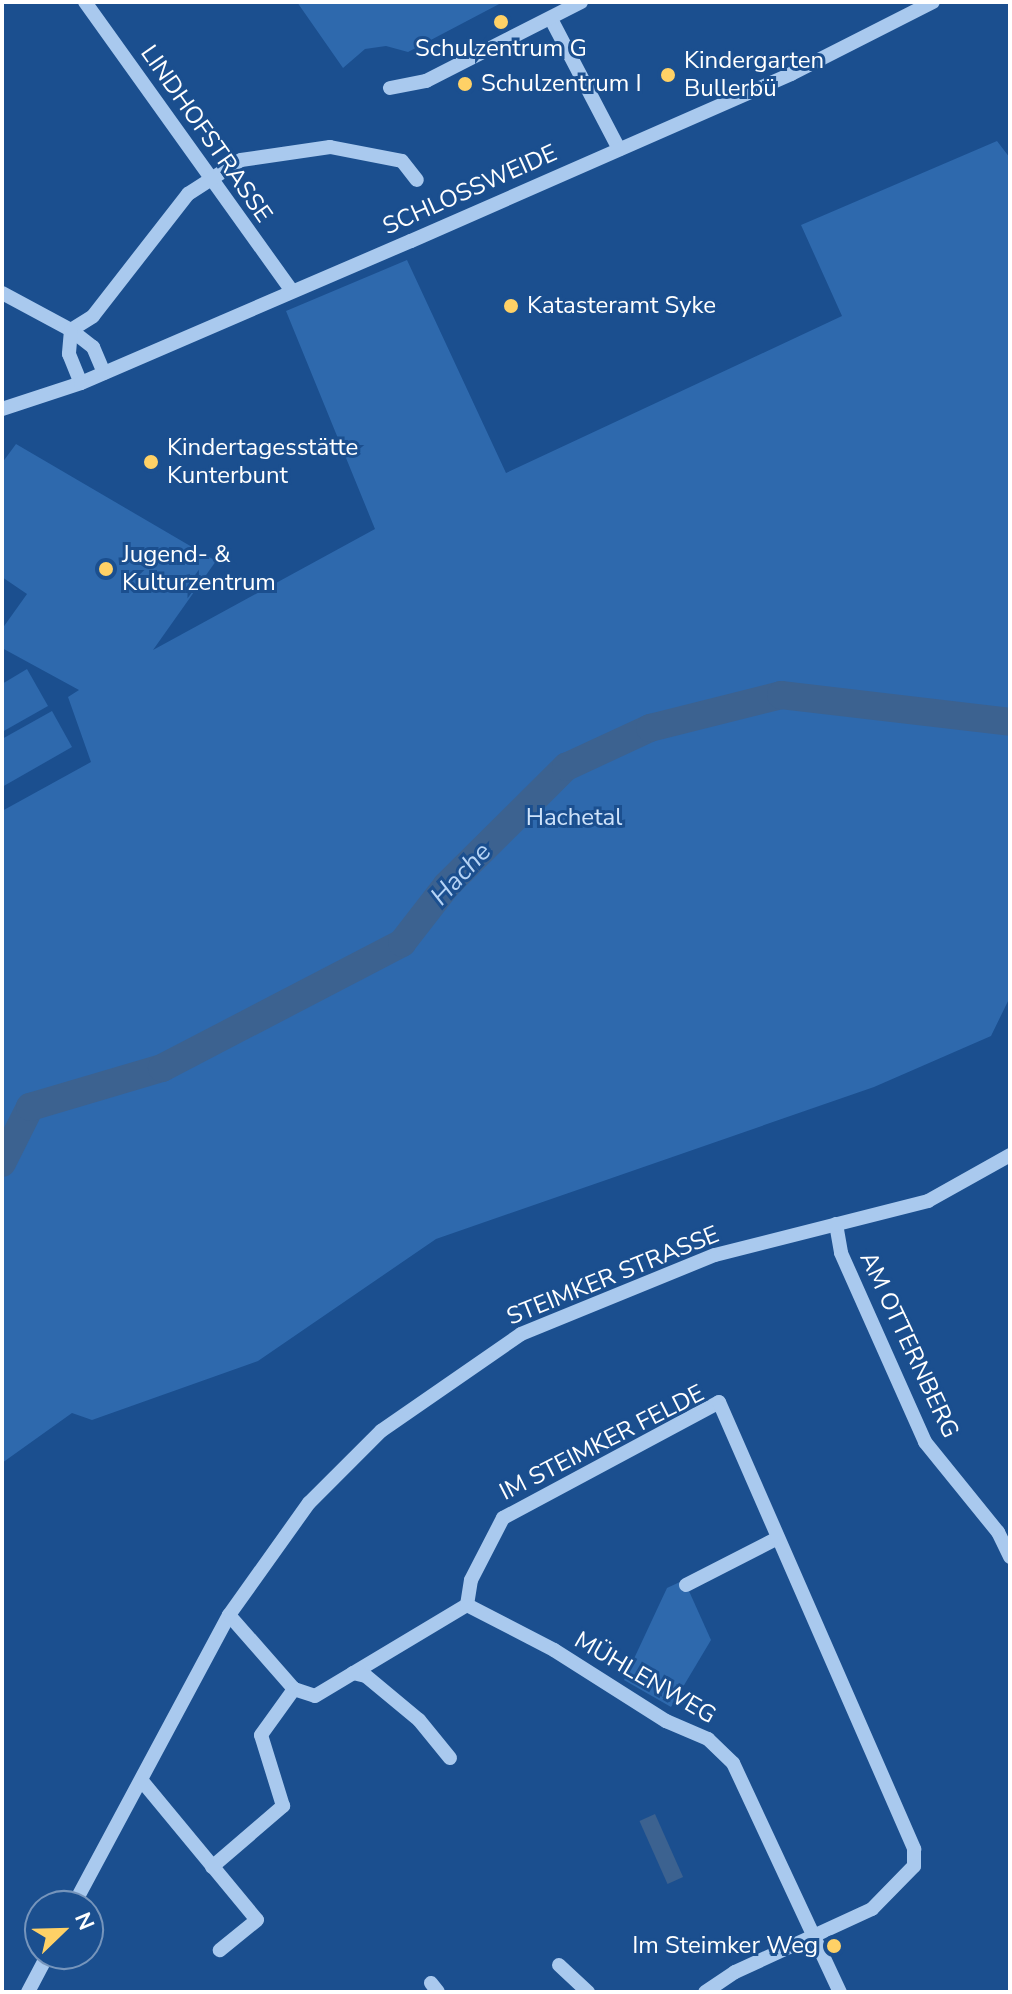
<!DOCTYPE html>
<meta charset="utf-8">
<style>
body{margin:0}
#map{position:relative;width:1012px;height:1994px;overflow:hidden;background:#1b4f8f;font-family:"Nunito Sans",sans-serif}
div>[style]{position:absolute}
[style*='--x']{left:calc(var(--x)*1px);top:calc(var(--y)*1px);width:calc(var(--w)*1px);rotate:calc(var(--a)*1deg)}
.green>*{inset:0;background:#2e69ad}
.water>*{inset:0;background:#3c6290;transform-origin:0 0}
.river>*{height:28px;margin:-14px;padding:0 14px;transform-origin:14px;border-radius:14px;background:#3c6290}
.minor>*{height:14px;margin:-7px;padding:0 7px;transform-origin:7px;border-radius:7px;background:#a9c9ee}
.dots>*{width:22px;height:22px;translate:-50% -50%;box-sizing:border-box;border:4px solid #1b4f8f;border-radius:50%}
span{translate:-50% -50%;white-space:nowrap;text-align:center;line-height:1.15;-webkit-text-stroke:6px #1b4f8f;paint-order:stroke}
.poi-label{font-size:24px;color:#fff}
.left{translate:0 -50%;text-align:left}
.right{translate:-100% -50%;text-align:right}
.street-label{font-size:24px;color:#fff}
.park-label{font-size:24px;color:#cfe3fa}
.water-label{font-size:26px;color:#b5d3f5;font-style:italic}
.frame{position:absolute;inset:0;border:4px solid #fff;pointer-events:none}
.north{position:absolute;left:24px;top:1890px;width:80px;height:80px;box-sizing:border-box;background:#1b4f8f;border:2px solid #7695bc;border-radius:50%;rotate:67deg;font-size:22px;font-weight:700;line-height:32px;text-align:center;color:#fff}
.north::after{content:'';display:block;margin:auto;width:28px;height:36px;background:#ffd166;clip-path:polygon(50% 0,100% 100%,50% 72%,0 100%)}
</style>
<div id="map">
<div class="green">
<div style="clip-path:polygon(297px 2px,503px 2px,408px 52px,386px 46px,365px 49px,343px 68px)"></div>
<div style="clip-path:polygon(997px 141px,1010px 158px,1010px 997px,991px 1036px,874px 1087px,436px 1239px,258px 1361px,92px 1420px,72px 1413px,2px 1463px,2px 811px,91px 762px,68px 697px,79px 690px,2px 648px,2px 629px,27px 594px,2px 577px,2px 463px,16px 444px,216px 561px,153px 650px,375px 529px,286px 311px,407px 260px,506px 473px,842px 316px,801px 225px)"></div>
<div style="clip-path:polygon(27px 669px,48px 706px,2px 732px,2px 684px)"></div>
<div style="clip-path:polygon(52px 711px,72px 747px,2px 787px,2px 739px)"></div>
<div style="clip-path:polygon(684px 1580px,711px 1640px,671px 1707px,624px 1680px,667px 1588px)"></div>
</div>
<div class="water">
<div style="left:655px;top:1814px;width:69px;height:17px;rotate:66deg"></div>
</div>
<div class="river">
<div style="--x:2;--y:1163;--w:63;--a:-63.4"></div>
<div style="--x:30;--y:1107;--w:138;--a:-16.5"></div>
<div style="--x:162;--y:1068;--w:271;--a:-27.5"></div>
<div style="--x:402;--y:943;--w:73;--a:-52.2"></div>
<div style="--x:447;--y:885;--w:168;--a:-44.8"></div>
<div style="--x:566;--y:767;--w:93;--a:-24.9"></div>
<div style="--x:650;--y:728;--w:135;--a:-14.1"></div>
<div style="--x:781;--y:695;--w:231;--a:6.7"></div>
</div>
<div class="minor">
<div style="--x:85;--y:2;--w:355;--a:54.4"></div>
<div style="--x:551;--y:19;--w:147;--a:62.4"></div>
<div style="--x:390;--y:88;--w:37;--a:-11"></div>
<div style="--x:426;--y:81;--w:174;--a:-27"></div>
<div style="--x:2;--y:293;--w:78;--a:28.2"></div>
<div style="--x:71;--y:330;--w:28;--a:38"></div>
<div style="--x:93;--y:347;--w:28;--a:67"></div>
<div style="--x:71;--y:330;--w:26;--a:-32"></div>
<div style="--x:93;--y:316;--w:155;--a:-52.1"></div>
<div style="--x:188;--y:194;--w:63;--a:-32.7"></div>
<div style="--x:241;--y:160;--w:90;--a:-8.3"></div>
<div style="--x:330;--y:147;--w:73;--a:11"></div>
<div style="--x:402;--y:161;--w:24;--a:52"></div>
<div style="--x:71;--y:330;--w:24;--a:95"></div>
<div style="--x:69;--y:354;--w:31;--a:68"></div>
<div style="--x:2;--y:409;--w:83;--a:-18.2"></div>
<div style="--x:81;--y:383;--w:359;--a:-23.3"></div>
<div style="--x:411;--y:241;--w:415;--a:-23.7"></div>
<div style="--x:791;--y:74;--w:159;--a:-26.9"></div>
<div style="--x:836;--y:1224;--w:29;--a:80"></div>
<div style="--x:841;--y:1253;--w:207;--a:66"></div>
<div style="--x:925;--y:1442;--w:116;--a:51"></div>
<div style="--x:998;--y:1532;--w:28;--a:64"></div>
<div style="--x:686;--y:1585;--w:103;--a:-27.1"></div>
<div style="--x:467;--y:1605;--w:25;--a:-81"></div>
<div style="--x:471;--y:1580;--w:70;--a:-62.7"></div>
<div style="--x:503;--y:1518;--w:245;--a:-28.2"></div>
<div style="--x:719;--y:1402;--w:488;--a:66.4"></div>
<div style="--x:914;--y:1849;--w:17;--a:90"></div>
<div style="--x:914;--y:1866;--w:60;--a:134.3"></div>
<div style="--x:872;--y:1909;--w:151;--a:155.3"></div>
<div style="--x:735;--y:1972;--w:36;--a:146"></div>
<div style="--x:229;--y:1615;--w:98;--a:48.7"></div>
<div style="--x:294;--y:1689;--w:22;--a:18"></div>
<div style="--x:315;--y:1696;--w:177;--a:-30.9"></div>
<div style="--x:467;--y:1605;--w:98;--a:27.3"></div>
<div style="--x:554;--y:1650;--w:133;--a:32.4"></div>
<div style="--x:666;--y:1721;--w:46;--a:23.2"></div>
<div style="--x:708;--y:1739;--w:35;--a:44"></div>
<div style="--x:733;--y:1763;--w:253;--a:65"></div>
<div style="--x:353;--y:1673;--w:13;--a:13"></div>
<div style="--x:366;--y:1676;--w:69;--a:39.7"></div>
<div style="--x:419;--y:1720;--w:49;--a:50.8"></div>
<div style="--x:142;--y:1781;--w:180;--a:50.4"></div>
<div style="--x:257;--y:1920;--w:48;--a:141"></div>
<div style="--x:212;--y:1867;--w:94;--a:-40.7"></div>
<div style="--x:283;--y:1806;--w:74;--a:-107.2"></div>
<div style="--x:261;--y:1735;--w:57;--a:-54.3"></div>
<div style="--x:73;--y:1906;--w:330;--a:-61.8"></div>
<div style="--x:229;--y:1615;--w:138;--a:-54.5"></div>
<div style="--x:309;--y:1503;--w:102;--a:-45"></div>
<div style="--x:381;--y:1431;--w:170;--a:-34.7"></div>
<div style="--x:521;--y:1334;--w:209;--a:-22.2"></div>
<div style="--x:715;--y:1255;--w:220;--a:-14.2"></div>
<div style="--x:928;--y:1201;--w:94;--a:-29.3"></div>
<div style="--x:559;--y:1965;--w:40;--a:43"></div>
<div style="--x:431;--y:1983;--w:11;--a:52"></div>
<div style="--x:28;--y:1992;--w:43;--a:-62.2"></div>
</div>
<div class="dots">
<div style="left:501px;top:22px;background:#ffd166"></div>
<div style="left:668px;top:75px;background:#ffd166"></div>
<div style="left:465px;top:84px;background:#ffd166"></div>
<div style="left:511px;top:306px;background:#ffd166"></div>
<div style="left:151px;top:462px;background:#ffd166"></div>
<div style="left:106px;top:569px;background:#ffd166"></div>
<div style="left:834px;top:1946px;background:#ffd166"></div>
</div>
<div class="poi-label">
<span style="left:501px;top:49px">Schulzentrum G</span>
<span class="left" style="left:684px;top:75px">Kindergarten<br>Bullerbü</span>
<span class="left" style="left:481px;top:84px">Schulzentrum I</span>
<span class="left" style="left:527px;top:306px">Katasteramt Syke</span>
<span class="left" style="left:167px;top:462px">Kindertagesstätte<br>Kunterbunt</span>
<span class="left" style="left:122px;top:569px">Jugend- &amp;<br>Kulturzentrum</span>
<span class="right" style="left:818px;top:1946px">Im Steimker Weg</span>
</div>
<div class="street-label">
<span style="left:206px;top:134px;rotate:55deg">LINDHOFSTRASSE</span>
<span style="left:470px;top:190px;rotate:-24deg">SCHLOSSWEIDE</span>
<span style="left:613px;top:1276px;rotate:-22deg">STEIMKER STRASSE</span>
<span style="left:909px;top:1345px;rotate:65deg">AM OTTERNBERG</span>
<span style="left:602px;top:1443px;rotate:-27deg">IM STEIMKER FELDE</span>
<span style="left:645px;top:1678px;rotate:30deg">MÜHLENWEG</span>
</div>
<div class="park-label">
<span style="left:574px;top:818px">Hachetal</span>
</div>
<div class="water-label">
<span style="left:461px;top:874px;rotate:-47deg">Hache</span>
</div>
<div class="frame"></div>
<div class="north">N</div>
</div>
